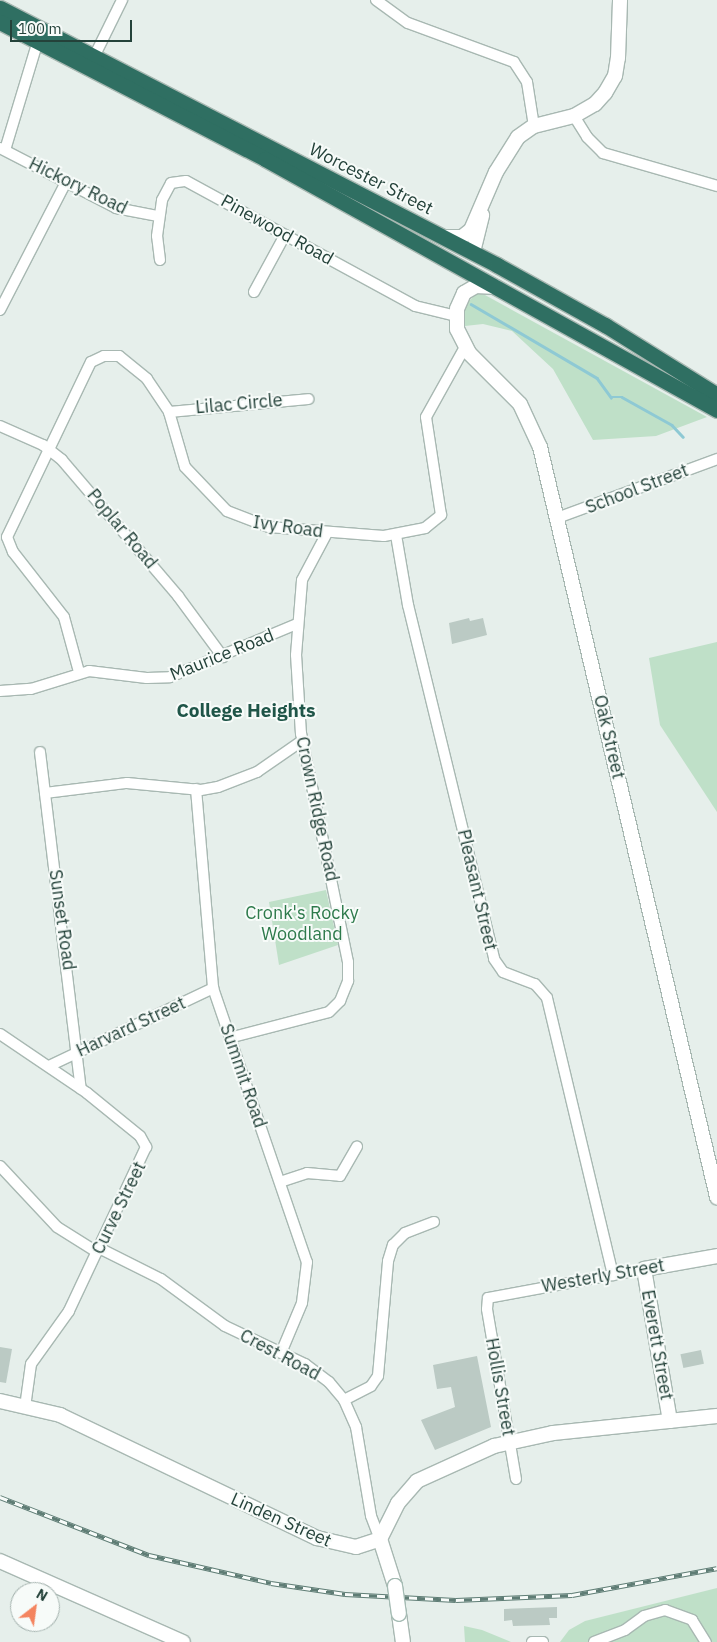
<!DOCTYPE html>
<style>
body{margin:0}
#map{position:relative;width:717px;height:1642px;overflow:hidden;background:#e6efeb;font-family:"IBM Plex Sans",sans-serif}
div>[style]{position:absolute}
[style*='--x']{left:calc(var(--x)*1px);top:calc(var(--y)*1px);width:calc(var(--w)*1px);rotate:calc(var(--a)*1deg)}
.green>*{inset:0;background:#bfe0c8}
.stream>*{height:2.5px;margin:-1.25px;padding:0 1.25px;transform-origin:1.25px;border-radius:1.25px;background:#8ec9d4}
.building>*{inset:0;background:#bbcac4;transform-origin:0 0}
.roads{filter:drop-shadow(1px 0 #a8b8b2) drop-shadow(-1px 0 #a8b8b2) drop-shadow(0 1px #a8b8b2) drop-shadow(0 -1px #a8b8b2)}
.street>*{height:10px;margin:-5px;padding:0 5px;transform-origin:5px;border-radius:5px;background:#fff}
.secondary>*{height:14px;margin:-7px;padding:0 7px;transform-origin:7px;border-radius:7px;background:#fff}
.highway>*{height:15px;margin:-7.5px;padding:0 7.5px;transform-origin:7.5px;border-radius:7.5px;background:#2f6f62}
.rail>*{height:4.5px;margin-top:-2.25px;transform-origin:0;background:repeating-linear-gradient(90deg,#f7fbf9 0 8px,#5f7d75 0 16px);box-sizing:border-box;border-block:1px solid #5f7d75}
.bridges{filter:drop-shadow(1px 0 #a4bbb3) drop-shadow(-1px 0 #a4bbb3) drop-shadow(0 1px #a4bbb3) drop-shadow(0 -1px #a4bbb3)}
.secondary-bridge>*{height:14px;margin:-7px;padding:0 7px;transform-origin:7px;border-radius:7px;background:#fff}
span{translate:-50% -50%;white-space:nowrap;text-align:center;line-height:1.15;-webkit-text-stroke:4px #f7fbf9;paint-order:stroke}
.street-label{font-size:18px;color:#24423a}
.park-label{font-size:18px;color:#2d7a4b}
.neighbourhood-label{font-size:19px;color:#1f5548;font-weight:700}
.north{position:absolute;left:10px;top:1582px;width:50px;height:50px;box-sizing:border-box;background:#f7fbf9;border:1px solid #a3b1ad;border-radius:50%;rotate:30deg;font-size:14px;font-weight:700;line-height:20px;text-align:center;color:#24423a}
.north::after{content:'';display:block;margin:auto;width:18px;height:22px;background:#f4845f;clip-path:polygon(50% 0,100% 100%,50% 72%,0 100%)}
.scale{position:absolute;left:10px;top:20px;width:122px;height:22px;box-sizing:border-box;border:2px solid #24423a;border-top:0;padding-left:6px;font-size:15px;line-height:18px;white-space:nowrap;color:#24423a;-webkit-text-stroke:4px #f7fbf9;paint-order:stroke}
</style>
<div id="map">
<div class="green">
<div style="clip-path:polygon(477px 293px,485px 295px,707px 417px,656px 436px,593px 440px,553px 369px,512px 331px,483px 324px,465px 326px,465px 305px)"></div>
<div style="clip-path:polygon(717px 642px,717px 812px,660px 725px,649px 658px)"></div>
<div style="clip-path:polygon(326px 890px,338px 945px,279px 965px,269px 902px)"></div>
<div style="clip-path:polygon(717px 1588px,717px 1642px,560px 1642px,569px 1630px,585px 1621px)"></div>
<div style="clip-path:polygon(464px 1626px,482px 1630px,511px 1642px,465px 1642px)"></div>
</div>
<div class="stream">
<div style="--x:471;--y:304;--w:146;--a:30.4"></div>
<div style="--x:597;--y:378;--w:24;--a:54"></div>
<div style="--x:611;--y:397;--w:11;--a:0"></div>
<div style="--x:622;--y:397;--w:57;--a:29.2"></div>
<div style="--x:672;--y:425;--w:16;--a:47"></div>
</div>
<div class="building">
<div style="clip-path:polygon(469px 618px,470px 621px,483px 618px,487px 635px,452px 644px,449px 623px)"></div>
<div style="clip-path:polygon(0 1347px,12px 1349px,6px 1383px,0 1382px)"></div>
<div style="left:701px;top:1350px;width:14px;height:21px;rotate:78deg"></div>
<div style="clip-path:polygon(477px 1356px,491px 1427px,435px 1450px,421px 1420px,455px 1407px,451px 1387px,437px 1389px,433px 1365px)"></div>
<div style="clip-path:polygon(557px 1607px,557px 1618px,549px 1618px,550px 1625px,513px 1626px,512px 1620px,504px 1621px,504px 1609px)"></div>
</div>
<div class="roads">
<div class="street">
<div style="--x:376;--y:0;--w:39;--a:36"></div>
<div style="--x:408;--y:23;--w:113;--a:20.2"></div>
<div style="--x:514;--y:62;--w:24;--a:57"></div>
<div style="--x:527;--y:82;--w:45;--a:81"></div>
<div style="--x:94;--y:57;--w:64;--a:-63.8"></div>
<div style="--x:574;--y:116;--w:25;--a:58"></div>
<div style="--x:587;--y:137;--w:23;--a:45"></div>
<div style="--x:603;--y:153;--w:119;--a:16.1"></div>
<div style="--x:0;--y:148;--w:131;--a:27.3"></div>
<div style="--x:116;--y:208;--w:43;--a:10.8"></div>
<div style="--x:5;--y:150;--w:114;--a:-73.2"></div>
<div style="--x:160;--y:260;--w:24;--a:-97"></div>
<div style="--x:157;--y:236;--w:36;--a:-82"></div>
<div style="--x:162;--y:200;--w:19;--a:-62"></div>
<div style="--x:171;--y:183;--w:15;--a:-8"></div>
<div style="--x:186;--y:181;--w:261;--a:28.6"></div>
<div style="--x:415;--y:306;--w:42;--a:13.7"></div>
<div style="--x:254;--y:292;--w:65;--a:-61.5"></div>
<div style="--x:0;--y:310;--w:144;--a:-62.7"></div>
<div style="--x:169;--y:412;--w:140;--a:-5.3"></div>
<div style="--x:0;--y:426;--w:47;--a:23.8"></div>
<div style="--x:43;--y:445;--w:24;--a:38"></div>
<div style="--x:62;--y:460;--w:179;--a:49.5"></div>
<div style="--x:178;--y:596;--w:76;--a:53.6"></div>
<div style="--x:557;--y:518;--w:171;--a:-20.2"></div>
<div style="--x:396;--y:535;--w:71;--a:80.3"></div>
<div style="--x:408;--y:605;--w:364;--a:76.3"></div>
<div style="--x:494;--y:959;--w:16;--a:55"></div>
<div style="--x:503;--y:972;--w:34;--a:21"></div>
<div style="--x:535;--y:984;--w:18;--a:49"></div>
<div style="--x:547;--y:998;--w:285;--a:76.6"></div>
<div style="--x:79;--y:672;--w:57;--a:-105.3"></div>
<div style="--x:64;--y:617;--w:83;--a:-128.1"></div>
<div style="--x:13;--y:552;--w:16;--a:-112"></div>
<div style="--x:7;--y:537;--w:194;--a:-64.4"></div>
<div style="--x:91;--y:362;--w:14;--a:-25"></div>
<div style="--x:104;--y:356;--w:15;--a:0"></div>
<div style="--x:119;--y:356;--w:36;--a:39"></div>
<div style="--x:147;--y:379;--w:40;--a:56"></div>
<div style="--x:169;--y:412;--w:57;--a:73.8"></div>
<div style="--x:185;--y:467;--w:61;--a:46.3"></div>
<div style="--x:227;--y:511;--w:45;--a:20.9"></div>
<div style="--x:269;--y:527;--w:115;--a:4.5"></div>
<div style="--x:384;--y:536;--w:42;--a:-11"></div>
<div style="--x:425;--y:528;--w:21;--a:-39"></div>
<div style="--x:441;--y:515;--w:99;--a:-98.7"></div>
<div style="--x:426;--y:417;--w:80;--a:-60.9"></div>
<div style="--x:0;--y:691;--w:31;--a:-4"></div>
<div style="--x:31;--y:689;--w:61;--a:-17.2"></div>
<div style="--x:89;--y:671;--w:58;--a:6.9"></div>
<div style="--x:147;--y:678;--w:23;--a:-2"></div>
<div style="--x:170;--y:677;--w:138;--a:-22.7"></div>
<div style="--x:40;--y:752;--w:339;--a:83.1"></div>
<div style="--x:196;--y:789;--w:200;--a:85.1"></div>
<div style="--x:213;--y:988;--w:290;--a:71.1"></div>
<div style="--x:307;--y:1262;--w:41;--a:97"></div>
<div style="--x:302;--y:1303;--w:54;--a:112.8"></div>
<div style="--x:45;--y:793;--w:83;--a:-7"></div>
<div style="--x:127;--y:783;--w:74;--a:5.4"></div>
<div style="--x:201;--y:790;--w:17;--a:-10"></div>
<div style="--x:218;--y:787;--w:42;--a:-21"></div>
<div style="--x:257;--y:772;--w:56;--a:-34.8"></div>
<div style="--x:0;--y:1034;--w:105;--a:34.1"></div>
<div style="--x:87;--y:1093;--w:68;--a:39.1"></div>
<div style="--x:140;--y:1136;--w:13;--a:61"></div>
<div style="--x:146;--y:1147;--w:181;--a:115.2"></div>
<div style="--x:69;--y:1311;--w:65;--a:125.6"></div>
<div style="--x:31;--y:1364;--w:43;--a:97.9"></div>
<div style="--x:229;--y:1038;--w:103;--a:-14.6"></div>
<div style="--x:329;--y:1012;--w:16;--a:-45"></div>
<div style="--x:340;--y:1001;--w:22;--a:-68"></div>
<div style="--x:348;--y:981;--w:19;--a:-90"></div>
<div style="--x:348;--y:962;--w:233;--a:-101.6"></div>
<div style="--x:301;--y:734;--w:79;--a:-93.6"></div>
<div style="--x:296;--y:655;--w:75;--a:-85.4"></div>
<div style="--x:302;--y:580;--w:53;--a:-62"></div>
<div style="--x:49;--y:1066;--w:182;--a:-25.4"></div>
<div style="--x:0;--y:1166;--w:83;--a:46.9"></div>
<div style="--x:57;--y:1227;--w:47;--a:32"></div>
<div style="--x:280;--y:1182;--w:28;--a:-18"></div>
<div style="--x:307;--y:1173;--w:33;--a:5"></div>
<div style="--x:340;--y:1176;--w:34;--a:-60"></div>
<div style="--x:99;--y:1248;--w:69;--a:26.6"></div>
<div style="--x:161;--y:1279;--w:79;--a:36.3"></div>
<div style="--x:225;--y:1326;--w:89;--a:25.4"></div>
<div style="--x:305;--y:1364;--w:30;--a:37"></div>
<div style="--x:329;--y:1382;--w:23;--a:50"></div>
<div style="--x:344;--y:1400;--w:30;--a:66"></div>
<div style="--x:356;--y:1427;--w:90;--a:80.4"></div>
<div style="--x:371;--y:1516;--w:25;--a:69"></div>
<div style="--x:344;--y:1400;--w:30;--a:-27"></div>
<div style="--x:371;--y:1386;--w:12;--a:-55"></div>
<div style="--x:378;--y:1376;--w:115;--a:-85"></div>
<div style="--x:388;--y:1261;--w:17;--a:-73"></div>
<div style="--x:393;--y:1245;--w:17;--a:-45"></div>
<div style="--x:405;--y:1233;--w:31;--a:-21"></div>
<div style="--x:516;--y:1479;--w:172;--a:-99.7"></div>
<div style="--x:487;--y:1309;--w:11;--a:-85"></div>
<div style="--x:488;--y:1298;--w:159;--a:-10.5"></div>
<div style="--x:532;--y:1642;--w:11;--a:0"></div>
<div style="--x:594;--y:1642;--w:33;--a:-21"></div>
<div style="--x:625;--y:1630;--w:24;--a:-36"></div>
<div style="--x:644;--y:1616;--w:22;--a:-16"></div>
<div style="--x:665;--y:1610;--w:29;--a:20"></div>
<div style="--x:692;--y:1620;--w:26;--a:58"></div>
</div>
<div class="secondary">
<div style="--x:442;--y:237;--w:20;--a:0"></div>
<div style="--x:462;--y:237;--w:11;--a:-38"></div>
<div style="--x:471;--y:230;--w:63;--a:-66.7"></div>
<div style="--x:496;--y:172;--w:41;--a:-57.8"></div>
<div style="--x:518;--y:137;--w:19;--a:-35"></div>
<div style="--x:534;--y:126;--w:41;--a:-14"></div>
<div style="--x:574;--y:116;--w:24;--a:-30"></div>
<div style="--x:595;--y:104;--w:15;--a:-48"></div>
<div style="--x:605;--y:93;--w:20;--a:-60"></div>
<div style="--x:615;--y:76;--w:18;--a:-81"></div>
<div style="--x:618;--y:58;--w:58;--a:-88"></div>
<div style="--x:473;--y:252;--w:38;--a:-76"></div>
<div style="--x:496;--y:287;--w:20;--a:-177"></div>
<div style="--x:476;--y:286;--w:14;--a:150"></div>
<div style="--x:464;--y:293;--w:17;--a:114"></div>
<div style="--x:457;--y:309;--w:20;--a:90"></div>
<div style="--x:457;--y:329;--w:27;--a:63"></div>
<div style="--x:469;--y:353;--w:72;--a:45"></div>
<div style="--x:520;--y:404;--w:47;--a:65.1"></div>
<div style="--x:540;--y:447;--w:771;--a:76.72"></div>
<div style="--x:0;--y:1401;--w:62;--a:13.1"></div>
<div style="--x:60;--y:1415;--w:285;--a:25.6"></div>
<div style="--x:317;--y:1538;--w:40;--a:13"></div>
<div style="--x:356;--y:1547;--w:25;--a:-18"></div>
<div style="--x:380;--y:1539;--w:40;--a:-63.4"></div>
<div style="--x:398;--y:1503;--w:29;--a:-49"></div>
<div style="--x:417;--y:1481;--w:85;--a:-24.4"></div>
<div style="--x:494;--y:1446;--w:60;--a:-12.4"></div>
<div style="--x:553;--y:1433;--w:165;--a:-5.9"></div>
<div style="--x:670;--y:1421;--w:154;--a:-99.7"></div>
<div style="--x:644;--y:1269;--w:74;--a:-10.1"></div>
<div style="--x:380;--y:1539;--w:49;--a:72.3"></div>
<div style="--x:0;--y:1561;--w:200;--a:23.9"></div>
<div style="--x:399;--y:1614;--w:28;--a:82"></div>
</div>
<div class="highway">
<div style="--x:0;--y:8;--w:560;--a:27.34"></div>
<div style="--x:497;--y:265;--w:124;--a:29.1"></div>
<div style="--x:605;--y:325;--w:132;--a:32"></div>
<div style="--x:0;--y:22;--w:298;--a:27.3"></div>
<div style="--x:265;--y:159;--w:517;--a:29.04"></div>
</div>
</div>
<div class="rail">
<div style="--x:0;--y:1497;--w:160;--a:21.3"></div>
<div style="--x:149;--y:1555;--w:125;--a:12.9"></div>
<div style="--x:271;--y:1583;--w:75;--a:8.5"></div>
<div style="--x:345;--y:1594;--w:111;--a:3.1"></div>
<div style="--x:456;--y:1600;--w:116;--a:-2.5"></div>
<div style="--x:572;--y:1595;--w:147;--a:-10.5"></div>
</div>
<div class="bridges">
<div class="secondary-bridge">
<div style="--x:395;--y:1586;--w:28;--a:82"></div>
</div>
</div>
<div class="street-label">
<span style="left:371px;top:179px;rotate:27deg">Worcester Street</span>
<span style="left:78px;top:186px;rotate:26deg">Hickory Road</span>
<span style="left:277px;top:230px;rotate:29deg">Pinewood Road</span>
<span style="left:239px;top:404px;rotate:-5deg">Lilac Circle</span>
<span style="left:637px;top:489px;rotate:-21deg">School Street</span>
<span style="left:288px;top:527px;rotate:8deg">Ivy Road</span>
<span style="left:122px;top:529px;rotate:50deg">Poplar Road</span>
<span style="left:222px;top:655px;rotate:-22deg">Maurice Road</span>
<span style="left:609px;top:737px;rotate:77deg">Oak Street</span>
<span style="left:317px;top:809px;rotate:78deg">Crown Ridge Road</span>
<span style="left:477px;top:890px;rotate:77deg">Pleasant Street</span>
<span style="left:62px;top:920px;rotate:82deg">Sunset Road</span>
<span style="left:131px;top:1027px;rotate:-25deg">Harvard Street</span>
<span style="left:243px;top:1076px;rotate:71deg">Summit Road</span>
<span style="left:119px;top:1208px;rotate:-64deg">Curve Street</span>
<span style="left:603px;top:1276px;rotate:-10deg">Westerly Street</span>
<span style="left:657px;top:1345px;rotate:80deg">Everett Street</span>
<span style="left:280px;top:1355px;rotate:28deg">Crest Road</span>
<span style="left:500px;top:1387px;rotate:80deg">Hollis Street</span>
<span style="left:281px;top:1520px;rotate:24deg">Linden Street</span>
</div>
<div class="park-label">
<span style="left:302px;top:924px">Cronk's Rocky<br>Woodland</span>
</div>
<div class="neighbourhood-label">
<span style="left:246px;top:711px">College Heights</span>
</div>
<div class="north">N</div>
<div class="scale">100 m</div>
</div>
